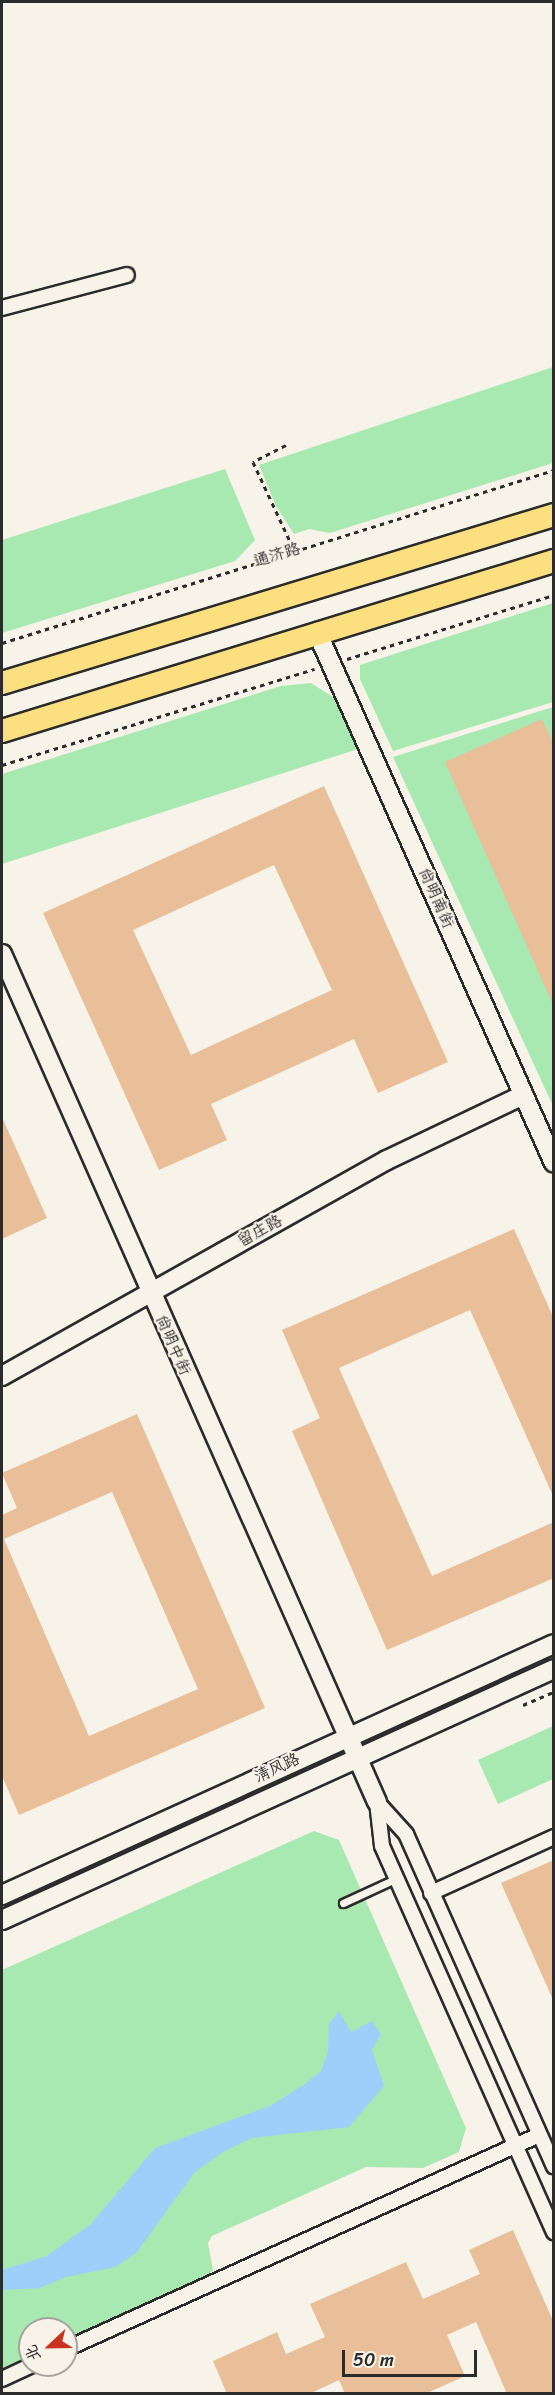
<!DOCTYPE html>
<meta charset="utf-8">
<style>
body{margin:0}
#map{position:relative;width:555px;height:2395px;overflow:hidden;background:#f7f3e8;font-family:Sriracha,"LXGW WenKai TC",sans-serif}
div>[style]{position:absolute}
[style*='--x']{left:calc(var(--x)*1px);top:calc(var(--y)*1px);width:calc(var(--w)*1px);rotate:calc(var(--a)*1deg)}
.green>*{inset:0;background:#a8e8b1}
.water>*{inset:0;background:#9ecffa}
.building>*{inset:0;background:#e9bf99}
.path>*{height:3px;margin-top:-1.5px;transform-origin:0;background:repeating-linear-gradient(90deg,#2b2b2b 0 4.5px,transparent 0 9px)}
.roads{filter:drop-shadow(2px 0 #2b2b2b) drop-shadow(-2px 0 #2b2b2b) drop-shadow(0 2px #2b2b2b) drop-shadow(0 -2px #2b2b2b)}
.service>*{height:7px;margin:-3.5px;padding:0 3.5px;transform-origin:3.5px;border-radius:3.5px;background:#f7f3e8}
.minor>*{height:14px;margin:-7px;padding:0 7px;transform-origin:7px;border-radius:7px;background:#f7f3e8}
.tertiary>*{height:18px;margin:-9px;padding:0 9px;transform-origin:9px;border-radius:9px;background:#f7f3e8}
.primary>*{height:22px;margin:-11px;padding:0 11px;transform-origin:11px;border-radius:11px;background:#fce080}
span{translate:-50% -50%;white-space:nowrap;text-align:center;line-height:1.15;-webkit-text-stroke:4.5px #f7f3e8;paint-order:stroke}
.street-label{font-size:16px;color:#2b2b2b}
.frame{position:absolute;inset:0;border:3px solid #2b2b2b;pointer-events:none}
.north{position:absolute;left:18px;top:2317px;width:60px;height:60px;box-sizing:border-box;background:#f7f3e8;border:2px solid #a5a39c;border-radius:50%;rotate:248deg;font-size:16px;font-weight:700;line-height:24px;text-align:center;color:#2b2b2b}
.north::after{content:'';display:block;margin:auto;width:21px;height:27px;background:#c8321e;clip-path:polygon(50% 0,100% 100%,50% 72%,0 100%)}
.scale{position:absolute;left:342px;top:2350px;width:135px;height:27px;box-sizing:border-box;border:3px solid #2b2b2b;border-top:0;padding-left:8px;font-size:18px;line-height:21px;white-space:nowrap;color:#2b2b2b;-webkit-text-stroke:4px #f7f3e8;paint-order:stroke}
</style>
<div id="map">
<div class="green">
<div style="clip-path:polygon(553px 367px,553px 463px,330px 533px,309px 529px,294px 534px,276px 506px,259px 465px)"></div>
<div style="clip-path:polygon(225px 469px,255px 540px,235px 561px,2px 633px,2px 540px)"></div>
<div style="clip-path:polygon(553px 603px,553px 702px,393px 751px,360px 679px,360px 665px)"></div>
<div style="clip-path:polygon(311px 683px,336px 699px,358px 749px,2px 864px,2px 774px,281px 686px)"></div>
<div style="clip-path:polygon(553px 707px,553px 1106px,393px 757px)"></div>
<div style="clip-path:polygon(553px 1726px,553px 1779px,498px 1804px,478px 1760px)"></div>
<div style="clip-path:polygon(314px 1831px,339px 1840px,466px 2128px,459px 2152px,423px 2168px,366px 2167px,212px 2236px,208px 2243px,213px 2270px,202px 2281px,66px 2342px,66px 2329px,30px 2329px,30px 2358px,2px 2371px,2px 1970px)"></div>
</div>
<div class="water">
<div style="clip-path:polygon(339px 2011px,351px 2032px,372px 2021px,381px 2034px,372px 2050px,384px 2086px,349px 2127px,252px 2138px,223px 2152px,194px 2173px,137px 2252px,116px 2267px,66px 2277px,40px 2288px,2px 2290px,2px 2270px,47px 2256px,91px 2224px,155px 2148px,270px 2106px,305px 2084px,321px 2071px,328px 2051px,329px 2024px)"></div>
</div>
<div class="building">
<div style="clip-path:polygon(542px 719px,554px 744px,554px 1007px,445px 762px)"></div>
<div style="clip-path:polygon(evenodd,324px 786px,448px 1062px,378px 1093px,354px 1039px,211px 1104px,227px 1140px,159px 1170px,43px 913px,324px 786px,274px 865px,332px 990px,191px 1055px,133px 930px,274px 865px)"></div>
<div style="clip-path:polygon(2px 1117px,47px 1218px,2px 1239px)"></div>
<div style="clip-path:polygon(514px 1229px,554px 1319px,554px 1498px,470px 1310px,339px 1368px,432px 1576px,554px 1522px,554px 1578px,387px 1650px,292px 1431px,320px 1418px,282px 1330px)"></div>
<div style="clip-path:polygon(evenodd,137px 1414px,265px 1708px,19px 1815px,2px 1776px,2px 1515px,17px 1508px,2px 1473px,137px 1414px,112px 1492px,198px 1689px,89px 1736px,4px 1539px,112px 1492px)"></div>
<div style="clip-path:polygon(554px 1860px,554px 2002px,501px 1883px)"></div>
<div style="clip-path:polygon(513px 2230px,554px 2323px,554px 2394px,507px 2394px,476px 2322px,447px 2335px,465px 2376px,425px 2394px,345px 2394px,339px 2380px,309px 2394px,227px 2394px,213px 2361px,277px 2332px,286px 2354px,325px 2337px,310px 2304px,406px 2262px,423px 2299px,480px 2274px,469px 2250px)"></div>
</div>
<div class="path">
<div style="--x:286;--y:445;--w:37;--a:153"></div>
<div style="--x:253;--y:462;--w:97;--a:65"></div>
<div style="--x:2;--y:643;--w:578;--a:-17.4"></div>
<div style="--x:347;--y:659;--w:217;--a:-17.2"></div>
<div style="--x:2;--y:765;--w:327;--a:-17.1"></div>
<div style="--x:523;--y:1705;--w:34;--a:-23"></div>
</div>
<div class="roads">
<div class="service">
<div style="--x:343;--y:1903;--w:60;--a:-24.8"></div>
</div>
<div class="minor">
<div style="--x:2;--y:308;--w:129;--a:-14.8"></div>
<div style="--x:377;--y:1802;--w:44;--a:83.5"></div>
<div style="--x:382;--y:1846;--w:423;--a:66"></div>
<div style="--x:377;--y:1802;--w:43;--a:47.8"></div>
<div style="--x:406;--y:1834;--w:364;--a:66"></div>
<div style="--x:431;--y:1893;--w:135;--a:-24.5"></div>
<div style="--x:66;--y:2349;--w:519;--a:-24.34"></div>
<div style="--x:2;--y:2379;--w:33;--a:-25"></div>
</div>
<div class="tertiary">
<div style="--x:317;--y:632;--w:581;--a:65.95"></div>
<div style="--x:2;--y:954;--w:927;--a:66.14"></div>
<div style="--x:2;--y:1376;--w:441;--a:-29.3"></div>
<div style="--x:387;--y:1160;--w:151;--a:-25.5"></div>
<div style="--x:2;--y:1895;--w:606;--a:-24.45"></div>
<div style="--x:2;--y:1920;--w:606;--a:-24.45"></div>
</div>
<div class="primary">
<div style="--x:2;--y:683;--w:577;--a:-16.93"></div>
<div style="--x:2;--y:731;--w:578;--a:-17.12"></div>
</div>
</div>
<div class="street-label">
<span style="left:277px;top:555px;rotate:-17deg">通济路</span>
<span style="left:436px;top:898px;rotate:66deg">尚明南街</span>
<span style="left:260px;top:1231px;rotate:-29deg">留庄路</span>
<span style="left:173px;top:1345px;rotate:66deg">尚明中街</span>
<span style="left:277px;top:1768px;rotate:-25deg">清风路</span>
</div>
<div class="frame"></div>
<div class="north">北</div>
<div class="scale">50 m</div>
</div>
